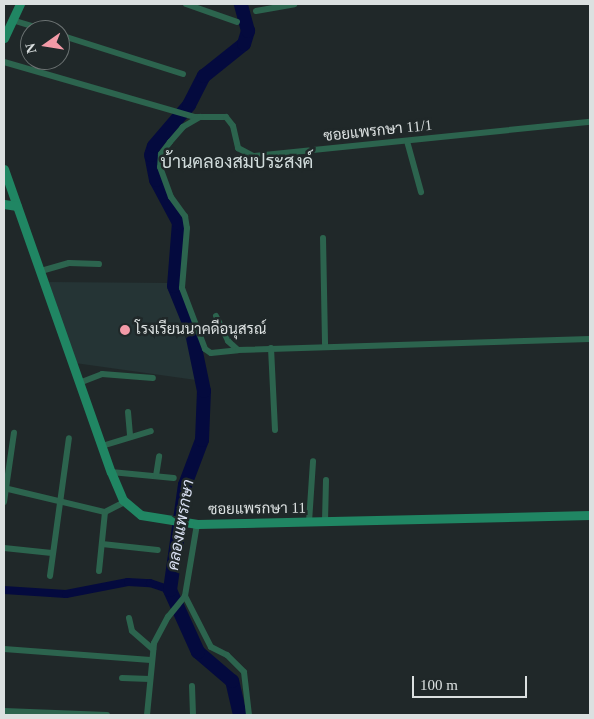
<!DOCTYPE html>
<meta charset="utf-8">
<style>
body{margin:0}
#map{position:relative;width:594px;height:719px;overflow:hidden;background:#202829;font-family:"Times New Roman",Sarabun,serif}
div>[style]{position:absolute}
[style*='--x']{left:calc(var(--x)*1px);top:calc(var(--y)*1px);width:calc(var(--w)*1px);rotate:calc(var(--a)*1deg)}
.built>*{inset:0;background:#253435}
.canal>*{height:8px;margin:-4px;padding:0 4px;transform-origin:4px;border-radius:4px;background:#040a3e}
.river>*{height:14px;margin:-7px;padding:0 7px;transform-origin:7px;border-radius:7px;background:#040a3e}
.street>*{height:6px;margin:-3px;padding:0 3px;transform-origin:3px;border-radius:3px;background:#2c644e}
.secondary>*{height:9px;margin:-4.5px;padding:0 4.5px;transform-origin:4.5px;border-radius:4.5px;background:#208663}
.dots>*{width:14px;height:14px;translate:-50% -50%;box-sizing:border-box;border:2px solid #202829;border-radius:50%}
span{translate:-50% -50%;white-space:nowrap;text-align:center;line-height:1.15;-webkit-text-stroke:5px #202829;paint-order:stroke}
.street-label{font-size:15px;color:#dbe0e0}
.poi-label{font-size:15px;color:#dbe0e0}
.left{translate:0 -50%;text-align:left}
.water-label{font-size:16px;color:#dae1f3;font-style:italic}
.quarter-label{font-size:18px;color:#d1dcdc}
.frame{position:absolute;inset:0;border:5px solid #dbe0e0;pointer-events:none}
.north{position:absolute;left:20px;top:20px;width:50px;height:50px;box-sizing:border-box;background:#202829;border:1px solid #6b7272;border-radius:50%;rotate:257deg;font-size:14px;font-weight:700;line-height:20px;text-align:center;color:#dbe0e0}
.north::after{content:'';display:block;margin:auto;width:18px;height:22px;background:#f39aa7;clip-path:polygon(50% 0,100% 100%,50% 72%,0 100%)}
.scale{position:absolute;left:412px;top:676px;width:115px;height:22px;box-sizing:border-box;border:2px solid #dbe0e0;border-top:0;padding-left:6px;font-size:15px;line-height:18px;white-space:nowrap;color:#dbe0e0;-webkit-text-stroke:4px #202829;paint-order:stroke}
</style>
<div id="map">
<div class="built">
<div style="clip-path:polygon(49px 282px,169px 283px,188px 338px,196px 380px,75px 363px)"></div>
</div>
<div class="canal">
<div style="--x:4;--y:590;--w:62;--a:3.7"></div>
<div style="--x:66;--y:594;--w:63;--a:-11"></div>
<div style="--x:128;--y:582;--w:22;--a:3"></div>
<div style="--x:150;--y:583;--w:21;--a:19"></div>
</div>
<div class="river">
<div style="--x:240;--y:715;--w:35;--a:-103"></div>
<div style="--x:232;--y:681;--w:45;--a:-139.5"></div>
<div style="--x:198;--y:652;--w:68;--a:-114.3"></div>
<div style="--x:170;--y:590;--w:106;--a:-81.9"></div>
<div style="--x:185;--y:485;--w:48;--a:-69.3"></div>
<div style="--x:202;--y:440;--w:49;--a:-87.7"></div>
<div style="--x:204;--y:391;--w:64;--a:-101.7"></div>
<div style="--x:191;--y:328;--w:45;--a:-112"></div>
<div style="--x:174;--y:286;--w:63;--a:-85.5"></div>
<div style="--x:179;--y:223;--w:49;--a:-118.1"></div>
<div style="--x:156;--y:180;--w:25;--a:-101"></div>
<div style="--x:151;--y:155;--w:9;--a:-72"></div>
<div style="--x:154;--y:146;--w:54;--a:-49.5"></div>
<div style="--x:189;--y:105;--w:33;--a:-63"></div>
<div style="--x:204;--y:76;--w:51;--a:-38.7"></div>
<div style="--x:244;--y:44;--w:14;--a:-73"></div>
<div style="--x:248;--y:31;--w:28;--a:-105"></div>
</div>
<div class="street">
<div style="--x:186;--y:4;--w:54;--a:19.4"></div>
<div style="--x:256;--y:11;--w:39;--a:-10"></div>
<div style="--x:12;--y:20;--w:34;--a:17"></div>
<div style="--x:60;--y:35;--w:129;--a:17.6"></div>
<div style="--x:4;--y:62;--w:198;--a:16.1"></div>
<div style="--x:194;--y:117;--w:32;--a:0"></div>
<div style="--x:226;--y:117;--w:11;--a:52"></div>
<div style="--x:233;--y:126;--w:23;--a:77"></div>
<div style="--x:238;--y:148;--w:17;--a:28"></div>
<div style="--x:253;--y:156;--w:339;--a:-5.8"></div>
<div style="--x:200;--y:117;--w:20;--a:150"></div>
<div style="--x:183;--y:127;--w:20;--a:131"></div>
<div style="--x:170;--y:142;--w:15;--a:127"></div>
<div style="--x:161;--y:154;--w:13;--a:94"></div>
<div style="--x:160;--y:167;--w:32;--a:70"></div>
<div style="--x:171;--y:197;--w:24;--a:54"></div>
<div style="--x:185;--y:216;--w:12;--a:81"></div>
<div style="--x:187;--y:228;--w:60;--a:94.8"></div>
<div style="--x:182;--y:288;--w:65;--a:69.3"></div>
<div style="--x:205;--y:349;--w:7;--a:34"></div>
<div style="--x:211;--y:353;--w:27;--a:-6"></div>
<div style="--x:407;--y:141;--w:53;--a:74.6"></div>
<div style="--x:323;--y:238;--w:109;--a:88.9"></div>
<div style="--x:41;--y:271;--w:29;--a:-16"></div>
<div style="--x:69;--y:263;--w:30;--a:2"></div>
<div style="--x:216;--y:316;--w:28;--a:64"></div>
<div style="--x:228;--y:341;--w:13;--a:42"></div>
<div style="--x:238;--y:350;--w:352;--a:-1.8"></div>
<div style="--x:271;--y:348;--w:82;--a:87.2"></div>
<div style="--x:79;--y:383;--w:25;--a:-21"></div>
<div style="--x:102;--y:374;--w:51;--a:4.5"></div>
<div style="--x:128;--y:412;--w:25;--a:85"></div>
<div style="--x:102;--y:446;--w:51;--a:-17"></div>
<div style="--x:111;--y:472;--w:63;--a:5.4"></div>
<div style="--x:156;--y:476;--w:20;--a:-81"></div>
<div style="--x:4;--y:488;--w:104;--a:13.4"></div>
<div style="--x:105;--y:512;--w:22;--a:-27"></div>
<div style="--x:4;--y:502;--w:70;--a:-81.8"></div>
<div style="--x:325;--y:521;--w:41;--a:-88.6"></div>
<div style="--x:309;--y:522;--w:61;--a:-86.2"></div>
<div style="--x:197;--y:524;--w:73;--a:99.5"></div>
<div style="--x:185;--y:596;--w:57;--a:63"></div>
<div style="--x:211;--y:647;--w:18;--a:27"></div>
<div style="--x:227;--y:655;--w:24;--a:45"></div>
<div style="--x:244;--y:672;--w:43;--a:83.4"></div>
<div style="--x:102;--y:544;--w:56;--a:6.1"></div>
<div style="--x:4;--y:548;--w:48;--a:5.9"></div>
<div style="--x:99;--y:571;--w:59;--a:-84.2"></div>
<div style="--x:50;--y:576;--w:139;--a:-82.2"></div>
<div style="--x:129;--y:618;--w:13;--a:77"></div>
<div style="--x:132;--y:631;--w:28;--a:41"></div>
<div style="--x:4;--y:649;--w:147;--a:4.3"></div>
<div style="--x:122;--y:678;--w:28;--a:2"></div>
<div style="--x:192;--y:686;--w:29;--a:88"></div>
<div style="--x:4;--y:711;--w:103;--a:2.2"></div>
<div style="--x:147;--y:715;--w:72;--a:-84.4"></div>
<div style="--x:154;--y:643;--w:30;--a:-62"></div>
<div style="--x:168;--y:617;--w:27;--a:-51"></div>
</div>
<div class="secondary">
<div style="--x:4;--y:38;--w:38;--a:-65"></div>
<div style="--x:4;--y:169;--w:321;--a:70.6"></div>
<div style="--x:111;--y:472;--w:30;--a:67"></div>
<div style="--x:123;--y:500;--w:23;--a:40"></div>
<div style="--x:141;--y:515;--w:57;--a:9.1"></div>
<div style="--x:197;--y:524;--w:393;--a:-1.3"></div>
<div style="--x:4;--y:204;--w:13;--a:9"></div>
</div>
<div class="dots">
<div style="left:125px;top:330px;background:#f39aa7"></div>
</div>
<div class="street-label">
<span style="left:378px;top:131px;rotate:-6deg">ซอยแพรกษา 11/1</span>
<span style="left:257px;top:509px;rotate:-1deg">ซอยแพรกษา 11</span>
</div>
<div class="poi-label">
<span class="left" style="left:135px;top:330px">โรงเรียนนาคดีอนุสรณ์</span>
</div>
<div class="water-label">
<span style="left:181px;top:525px;rotate:-80deg">คลองแพรกษา</span>
</div>
<div class="quarter-label">
<span style="left:237px;top:162px">บ้านคลองสมประสงค์</span>
</div>
<div class="frame"></div>
<div class="north">N</div>
<div class="scale">100 m</div>
</div>
